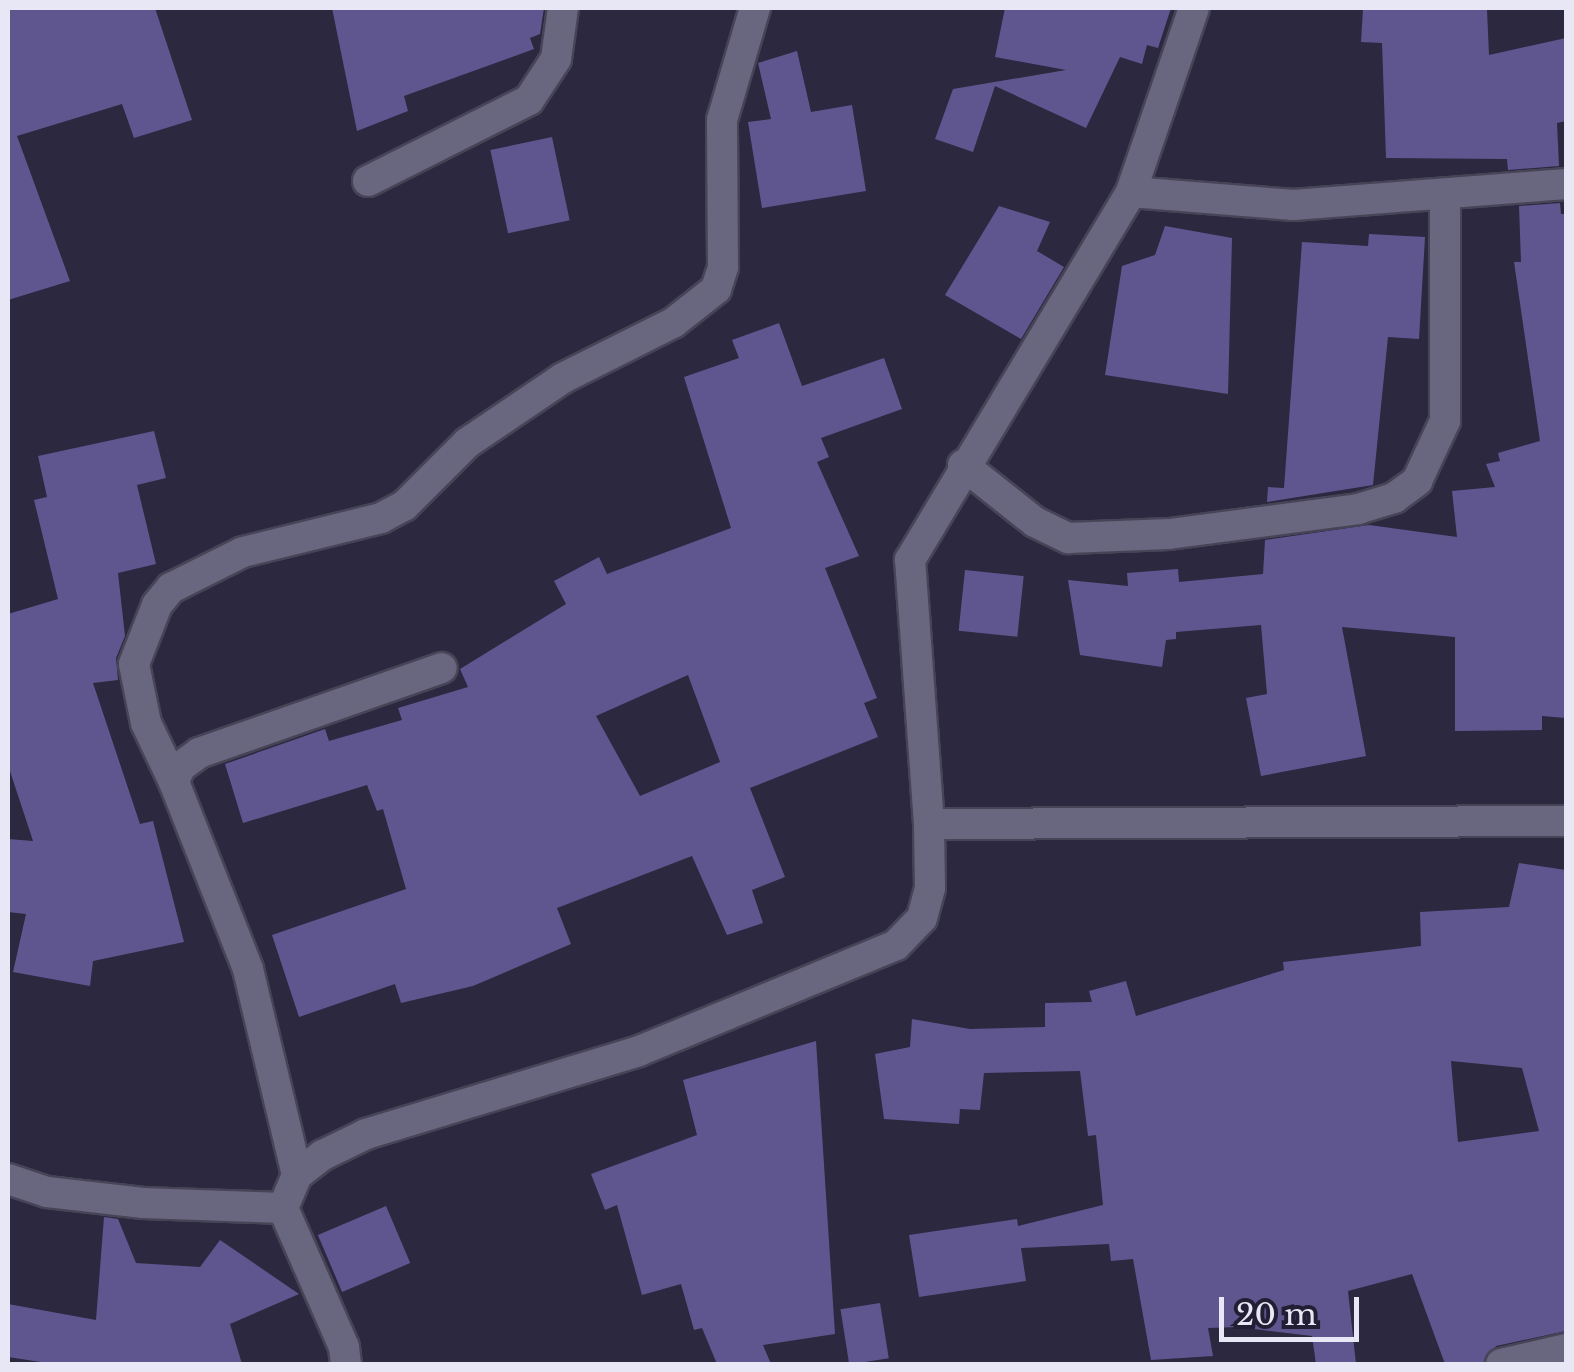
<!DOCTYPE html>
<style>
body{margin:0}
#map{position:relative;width:1574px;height:1372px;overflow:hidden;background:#2c283f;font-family:"Libre Baskerville",serif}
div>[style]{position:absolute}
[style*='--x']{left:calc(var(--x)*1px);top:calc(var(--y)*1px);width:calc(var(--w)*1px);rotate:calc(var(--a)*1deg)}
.building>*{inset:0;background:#60568f;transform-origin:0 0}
.roads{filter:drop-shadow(2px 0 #484457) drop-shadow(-2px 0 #484457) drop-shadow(0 2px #484457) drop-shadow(0 -2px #484457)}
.street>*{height:30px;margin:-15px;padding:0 15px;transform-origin:15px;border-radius:15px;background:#69667f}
span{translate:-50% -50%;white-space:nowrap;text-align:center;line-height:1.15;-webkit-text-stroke:8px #221f34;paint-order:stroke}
.frame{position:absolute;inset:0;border:10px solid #e8e7f5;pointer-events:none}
.scale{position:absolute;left:1219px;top:1297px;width:140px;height:45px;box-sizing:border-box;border:5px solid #e8e7f5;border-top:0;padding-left:12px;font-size:30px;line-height:35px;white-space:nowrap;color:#e8e7f5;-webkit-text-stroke:8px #221f34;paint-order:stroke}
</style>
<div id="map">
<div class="building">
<div style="clip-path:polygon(8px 8px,155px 8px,192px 120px,134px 138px,122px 104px,17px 136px,70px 281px,8px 300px)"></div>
<div style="clip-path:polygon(332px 8px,544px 8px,540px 34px,530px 38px,534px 49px,404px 96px,408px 111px,357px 131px)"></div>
<div style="clip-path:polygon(1005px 8px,1171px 8px,1158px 48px,1147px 45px,1142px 64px,1120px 57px,1086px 128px,995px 86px,973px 152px,935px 139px,953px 89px,1066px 70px,995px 57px)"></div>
<div style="clip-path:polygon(1363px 8px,1487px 10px,1489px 55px,1566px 38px,1566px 121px,1557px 123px,1559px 166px,1508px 170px,1507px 159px,1386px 158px,1382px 43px,1361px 42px)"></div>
<div style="clip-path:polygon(797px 51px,811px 112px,852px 105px,866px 191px,762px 208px,748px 122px,771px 119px,758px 63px)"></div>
<div style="left:552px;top:137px;width:85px;height:63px;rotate:78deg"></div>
<div style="clip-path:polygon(1560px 203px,1561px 214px,1566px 214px,1566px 718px,1542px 716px,1542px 730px,1455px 731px,1455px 637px,1342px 627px,1366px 756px,1261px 776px,1246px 698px,1267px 694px,1261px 625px,1176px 632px,1176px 639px,1166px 640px,1162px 667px,1080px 655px,1068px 580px,1128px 586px,1127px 573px,1178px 569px,1179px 582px,1263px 574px,1265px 540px,1369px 525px,1457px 537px,1452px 491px,1495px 487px,1486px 464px,1500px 461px,1498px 453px,1540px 441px,1514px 262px,1521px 262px,1519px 206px)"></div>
<div style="clip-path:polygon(999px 206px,1050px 222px,1037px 251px,1064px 267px,1021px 339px,945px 295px)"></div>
<div style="clip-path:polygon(1165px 226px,1232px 238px,1228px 394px,1105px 375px,1122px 266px,1155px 255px)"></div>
<div style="clip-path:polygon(1369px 234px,1425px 237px,1419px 339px,1388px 337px,1373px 485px,1267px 502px,1268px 487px,1284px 488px,1302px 242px,1368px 246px)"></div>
<div style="clip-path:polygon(evenodd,779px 323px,802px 386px,884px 358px,902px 409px,821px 438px,829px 457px,817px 462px,859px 556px,825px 568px,877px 698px,864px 703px,878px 737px,750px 788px,785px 877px,752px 890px,763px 923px,727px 935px,692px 856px,557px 908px,571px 944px,473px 986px,401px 1003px,395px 984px,299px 1017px,272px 935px,406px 889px,383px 809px,377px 811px,367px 785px,243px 823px,225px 764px,325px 729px,329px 741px,402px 720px,398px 708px,468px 687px,460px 669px,566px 604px,554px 581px,599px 557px,607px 574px,731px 528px,684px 377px,739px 358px,732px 340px,779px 323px,688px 675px,720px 762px,640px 796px,596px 716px,688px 675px)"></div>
<div style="clip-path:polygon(154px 431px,166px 478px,137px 485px,156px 564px,118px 573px,125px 636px,116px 658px,118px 680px,93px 683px,140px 824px,153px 821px,184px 942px,93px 961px,90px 986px,13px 972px,26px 914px,8px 912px,8px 839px,33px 841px,8px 765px,8px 614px,58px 599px,34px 500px,47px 497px,38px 456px)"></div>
<div style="left:965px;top:570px;width:59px;height:61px;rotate:6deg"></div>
<div style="clip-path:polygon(evenodd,1519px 863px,1566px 870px,1566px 1331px,1496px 1346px,1483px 1364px,1445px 1364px,1412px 1274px,1348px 1291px,1356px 1364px,1316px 1364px,1312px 1336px,1238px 1327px,1208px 1328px,1213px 1356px,1151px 1360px,1133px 1259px,1111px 1261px,1109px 1244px,1021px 1248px,1026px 1281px,919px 1297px,909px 1235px,1017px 1219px,1018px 1226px,1103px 1205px,1096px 1135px,1088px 1136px,1080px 1071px,984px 1073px,980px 1110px,960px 1109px,959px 1124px,884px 1119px,875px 1054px,910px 1047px,912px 1019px,970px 1029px,1045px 1027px,1045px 1003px,1092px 1002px,1089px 991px,1126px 981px,1136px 1016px,1284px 970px,1283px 962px,1421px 946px,1420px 912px,1509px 907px,1519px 863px,1451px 1061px,1522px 1068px,1539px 1131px,1458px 1142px,1451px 1061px)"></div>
<div style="clip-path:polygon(816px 1041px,835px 1334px,763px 1345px,771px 1364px,717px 1364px,702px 1328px,694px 1330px,681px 1284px,642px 1295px,617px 1205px,605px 1210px,591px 1174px,697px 1135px,683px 1080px)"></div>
<div style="left:386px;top:1206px;width:62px;height:74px;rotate:67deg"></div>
<div style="clip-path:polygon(104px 1217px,118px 1219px,136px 1263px,200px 1267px,220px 1240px,299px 1294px,230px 1324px,242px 1364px,54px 1364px,8px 1357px,8px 1304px,96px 1320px)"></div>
<div style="left:880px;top:1303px;width:56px;height:40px;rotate:81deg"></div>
</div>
<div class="roads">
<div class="street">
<div style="--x:368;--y:181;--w:180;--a:-26.7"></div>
<div style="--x:529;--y:100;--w:49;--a:-56.6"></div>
<div style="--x:556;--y:59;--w:51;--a:-82.2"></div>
<div style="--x:1131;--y:192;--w:163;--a:4.6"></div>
<div style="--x:1293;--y:205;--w:274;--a:-4.4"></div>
<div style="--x:963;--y:465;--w:92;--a:38.4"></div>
<div style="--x:1035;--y:522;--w:37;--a:26"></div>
<div style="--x:1068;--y:538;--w:101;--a:-2.3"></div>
<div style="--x:1169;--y:534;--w:191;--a:-7.5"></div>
<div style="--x:1358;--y:509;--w:38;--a:-17"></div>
<div style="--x:1394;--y:498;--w:29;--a:-36"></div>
<div style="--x:1417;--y:481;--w:66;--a:-65"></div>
<div style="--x:1445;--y:421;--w:227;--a:-90"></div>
<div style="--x:174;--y:782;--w:65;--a:-115.4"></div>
<div style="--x:146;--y:723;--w:60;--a:-101.5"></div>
<div style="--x:134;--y:664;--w:63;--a:-68.7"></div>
<div style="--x:157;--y:605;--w:22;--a:-51"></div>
<div style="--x:171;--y:588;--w:80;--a:-26.6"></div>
<div style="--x:243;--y:552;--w:142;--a:-13.8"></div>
<div style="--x:381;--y:518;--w:26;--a:-28"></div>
<div style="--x:404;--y:506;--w:89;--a:-45"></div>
<div style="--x:467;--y:443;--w:116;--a:-34.1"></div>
<div style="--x:563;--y:378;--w:123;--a:-26.6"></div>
<div style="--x:673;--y:323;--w:55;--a:-38.3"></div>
<div style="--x:716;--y:289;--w:23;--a:-72"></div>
<div style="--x:723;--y:267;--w:147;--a:-90.4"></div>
<div style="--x:722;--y:120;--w:117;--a:-73.6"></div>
<div style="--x:929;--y:824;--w:637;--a:-0.27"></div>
<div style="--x:297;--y:1175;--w:212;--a:-103.4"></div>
<div style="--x:248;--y:969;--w:201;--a:-111.6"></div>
<div style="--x:174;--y:782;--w:16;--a:-68"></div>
<div style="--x:180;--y:767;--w:24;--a:-36"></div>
<div style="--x:199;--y:753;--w:257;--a:-19.3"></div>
<div style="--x:8;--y:1179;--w:41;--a:18.4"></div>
<div style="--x:47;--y:1192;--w:97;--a:6.5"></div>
<div style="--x:143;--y:1203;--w:140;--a:2"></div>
<div style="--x:346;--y:1364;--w:17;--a:-97"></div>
<div style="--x:344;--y:1347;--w:152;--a:-113.7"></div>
<div style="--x:283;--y:1208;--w:36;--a:-67"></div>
<div style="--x:297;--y:1175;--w:33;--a:-38"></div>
<div style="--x:323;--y:1155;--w:48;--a:-26"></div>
<div style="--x:366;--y:1134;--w:285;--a:-16.9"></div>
<div style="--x:639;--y:1051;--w:278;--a:-22.4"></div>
<div style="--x:896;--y:945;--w:37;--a:-46"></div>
<div style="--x:922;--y:918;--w:31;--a:-75"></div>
<div style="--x:930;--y:888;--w:64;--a:-90.9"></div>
<div style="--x:929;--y:824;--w:265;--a:-94.1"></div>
<div style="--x:910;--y:560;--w:429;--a:-59"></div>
<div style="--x:1131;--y:192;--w:194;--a:-71.1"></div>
<div style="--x:1501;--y:1364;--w:67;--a:-13"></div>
</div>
</div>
<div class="frame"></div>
<div class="scale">20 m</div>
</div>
